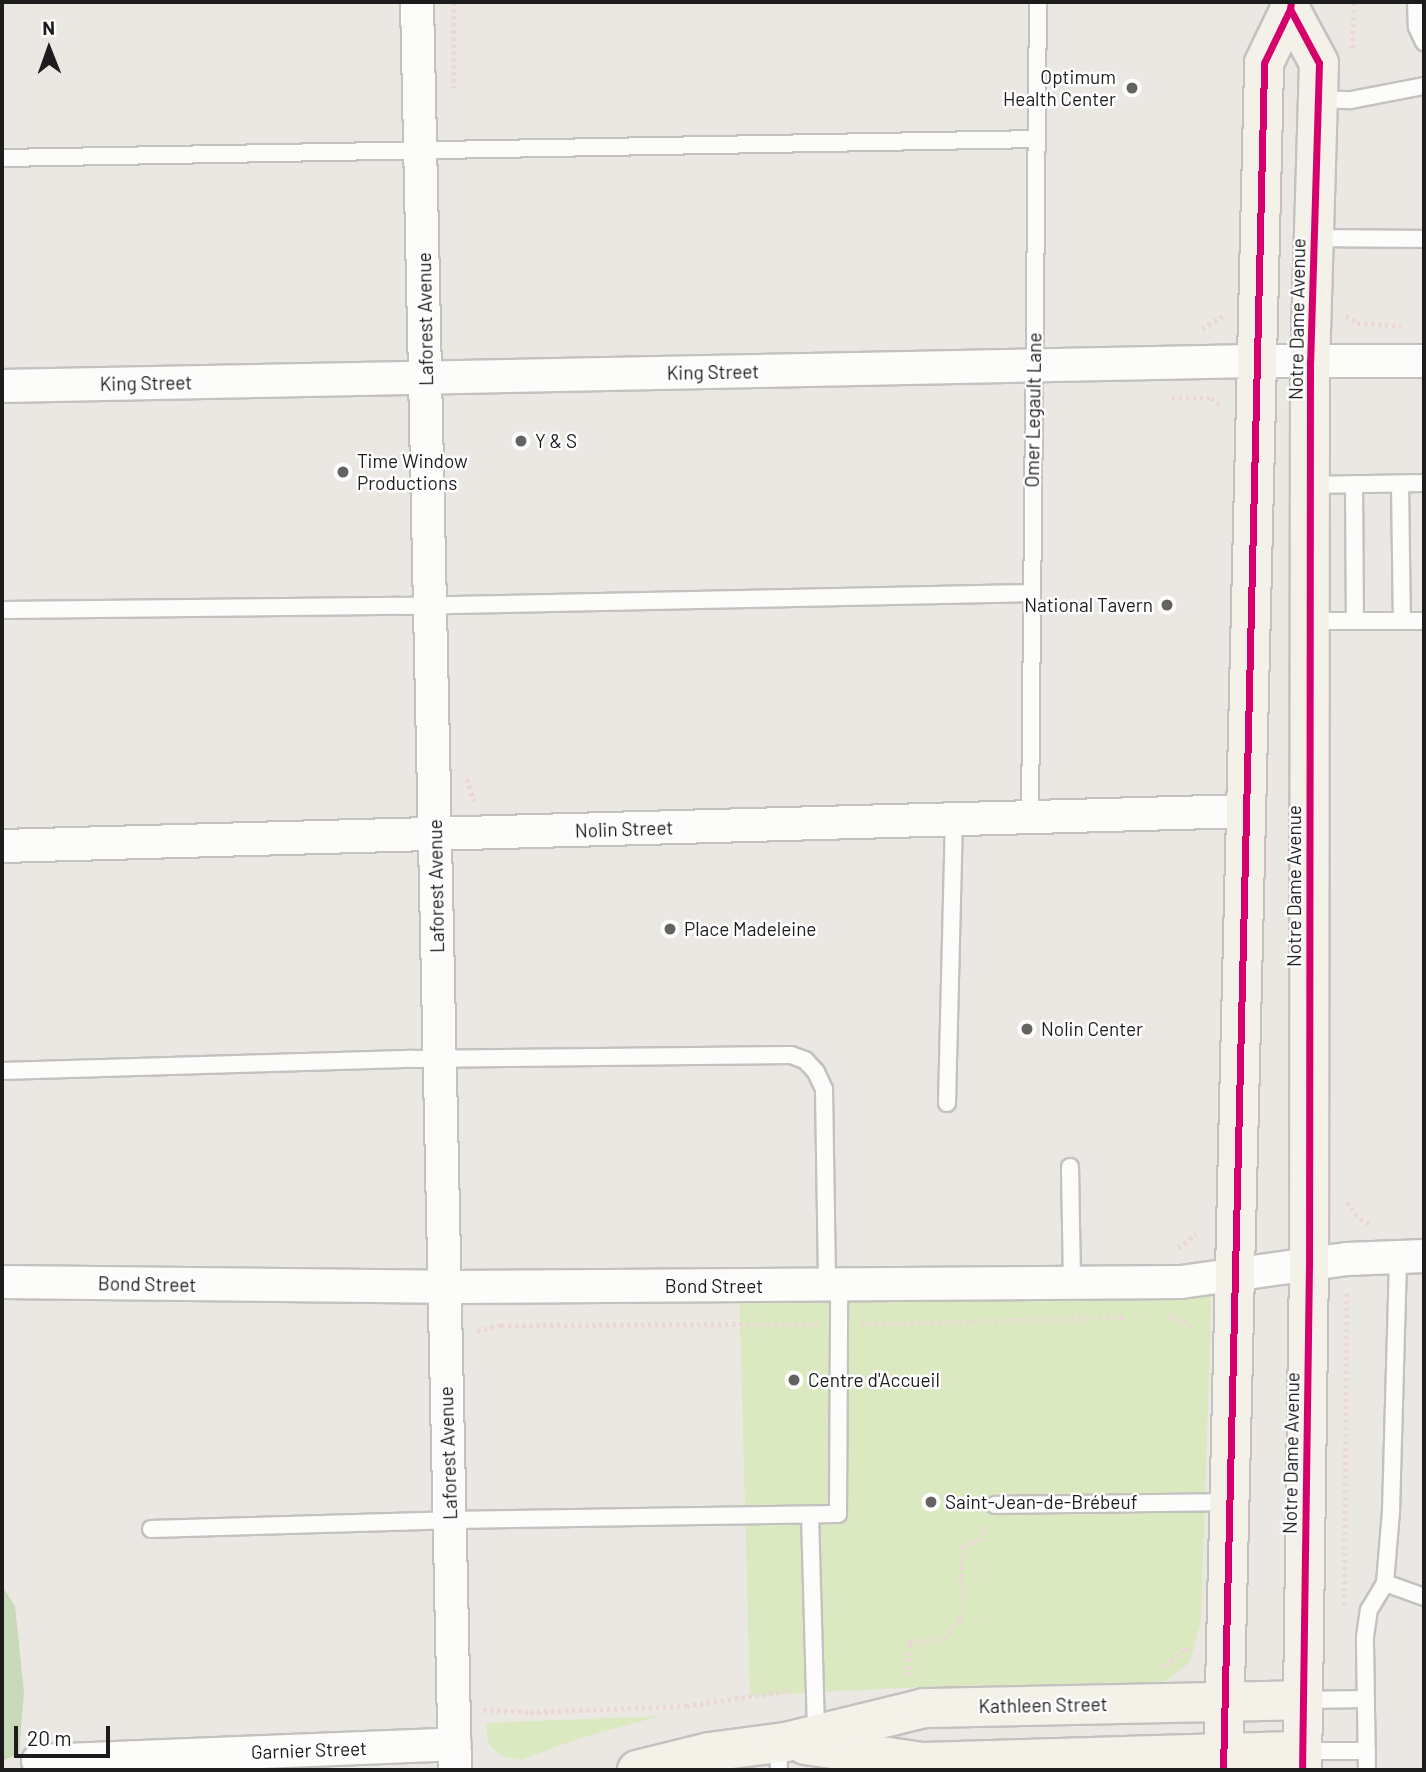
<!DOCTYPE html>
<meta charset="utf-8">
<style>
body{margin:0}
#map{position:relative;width:1426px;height:1772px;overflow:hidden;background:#ebe8e4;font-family:Barlow,sans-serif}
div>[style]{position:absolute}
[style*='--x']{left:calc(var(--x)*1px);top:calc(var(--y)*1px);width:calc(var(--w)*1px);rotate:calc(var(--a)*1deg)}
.grass>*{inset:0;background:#dbe9c1}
.forest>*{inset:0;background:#c8dab8}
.path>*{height:4.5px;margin-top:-2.25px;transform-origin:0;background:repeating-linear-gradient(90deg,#ebd7d6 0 3.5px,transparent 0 7px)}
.roads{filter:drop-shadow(2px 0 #c3c2c0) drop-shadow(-2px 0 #c3c2c0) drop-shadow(0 2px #c3c2c0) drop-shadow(0 -2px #c3c2c0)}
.lane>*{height:16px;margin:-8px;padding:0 8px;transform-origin:8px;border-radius:8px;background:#fcfcfb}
.street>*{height:32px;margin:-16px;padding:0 16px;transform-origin:16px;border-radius:16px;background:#fcfcfb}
.secondary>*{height:38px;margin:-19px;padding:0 19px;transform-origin:19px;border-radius:19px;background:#f3f1e8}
.cycleway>*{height:7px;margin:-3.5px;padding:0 3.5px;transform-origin:3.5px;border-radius:3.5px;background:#d6006c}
.dots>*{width:19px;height:19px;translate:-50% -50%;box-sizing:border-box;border:4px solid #fff;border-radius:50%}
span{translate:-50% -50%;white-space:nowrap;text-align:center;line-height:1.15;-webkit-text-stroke:5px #fff;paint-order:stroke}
.poi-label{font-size:19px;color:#1c1c1c}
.right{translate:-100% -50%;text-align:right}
.left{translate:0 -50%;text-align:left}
.street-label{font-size:19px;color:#1c1c1c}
.frame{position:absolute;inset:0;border:4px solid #1c1c1c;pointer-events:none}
.north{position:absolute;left:14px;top:14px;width:70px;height:70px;-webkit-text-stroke:5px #fff;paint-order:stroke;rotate:359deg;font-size:19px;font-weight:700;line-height:28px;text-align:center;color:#1c1c1c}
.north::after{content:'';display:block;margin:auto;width:24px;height:32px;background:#1c1c1c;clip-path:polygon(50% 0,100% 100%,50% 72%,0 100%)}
.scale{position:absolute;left:14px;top:1726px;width:96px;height:32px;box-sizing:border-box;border:4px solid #1c1c1c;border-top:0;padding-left:9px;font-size:21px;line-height:24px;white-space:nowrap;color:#1c1c1c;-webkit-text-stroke:5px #fff;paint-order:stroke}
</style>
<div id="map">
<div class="grass">
<div style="clip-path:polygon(739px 1284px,1212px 1285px,1201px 1621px,1190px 1662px,1156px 1689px,920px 1687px,750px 1696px)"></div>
<div style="clip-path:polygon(661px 1716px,584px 1737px,520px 1760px,501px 1756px,488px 1743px,486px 1723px)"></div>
</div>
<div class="forest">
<div style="clip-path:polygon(2px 1586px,15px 1606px,24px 1692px,19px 1754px,2px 1761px)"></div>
</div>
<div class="path">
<div style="--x:454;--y:2;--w:86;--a:90"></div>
<div style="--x:1352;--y:48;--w:46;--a:-87.5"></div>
<div style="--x:1346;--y:316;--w:13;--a:32"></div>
<div style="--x:1357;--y:323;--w:44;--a:3.9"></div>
<div style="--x:1202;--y:329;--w:26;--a:-32"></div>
<div style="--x:1172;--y:398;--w:39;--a:0"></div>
<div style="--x:1211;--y:398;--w:11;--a:38"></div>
<div style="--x:467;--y:779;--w:23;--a:72"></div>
<div style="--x:1347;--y:1202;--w:21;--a:53"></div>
<div style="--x:1360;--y:1219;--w:13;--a:27"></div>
<div style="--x:1178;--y:1248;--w:23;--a:-38"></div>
<div style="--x:1169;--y:1316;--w:15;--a:20"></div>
<div style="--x:1183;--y:1321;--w:12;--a:42"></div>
<div style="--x:861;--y:1324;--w:264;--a:-1.5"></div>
<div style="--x:477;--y:1331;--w:25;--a:-14"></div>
<div style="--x:501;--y:1325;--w:316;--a:-0.2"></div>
<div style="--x:1344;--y:1605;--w:313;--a:-89.5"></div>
<div style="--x:1165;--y:1666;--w:25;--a:-40"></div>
<div style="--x:1184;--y:1650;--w:8;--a:0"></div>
<div style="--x:909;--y:1676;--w:34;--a:-90"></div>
<div style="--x:909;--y:1642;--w:35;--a:-7"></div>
<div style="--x:944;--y:1638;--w:25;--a:-50"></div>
<div style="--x:960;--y:1619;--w:72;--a:-89.2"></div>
<div style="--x:961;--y:1547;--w:22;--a:-16"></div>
<div style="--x:982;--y:1541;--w:16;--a:-72"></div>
<div style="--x:483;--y:1710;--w:47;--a:2.4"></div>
<div style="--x:530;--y:1712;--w:156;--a:-2.2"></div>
<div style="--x:686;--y:1706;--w:106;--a:-8.7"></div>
</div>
<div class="roads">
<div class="lane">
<div style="--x:1416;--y:2;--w:25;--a:88"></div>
<div style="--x:1417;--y:27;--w:17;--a:65"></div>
<div style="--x:1318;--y:99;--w:33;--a:2"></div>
<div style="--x:1351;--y:100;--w:74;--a:-10.9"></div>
<div style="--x:2;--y:158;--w:1035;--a:-1.05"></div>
<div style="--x:1314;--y:238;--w:110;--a:0.5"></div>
<div style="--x:1354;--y:484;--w:137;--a:89.6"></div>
<div style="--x:1400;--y:484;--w:137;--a:89.2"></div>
<div style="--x:1310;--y:485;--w:114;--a:-1"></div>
<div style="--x:2;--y:610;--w:400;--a:-0.6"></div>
<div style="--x:402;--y:606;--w:629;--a:-1.18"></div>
<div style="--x:1310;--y:621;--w:114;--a:0"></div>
<div style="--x:1030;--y:818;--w:816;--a:-89.44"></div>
<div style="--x:2;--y:1071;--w:411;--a:-1.7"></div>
<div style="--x:413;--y:1059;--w:378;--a:-0.6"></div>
<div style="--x:791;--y:1055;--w:15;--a:20"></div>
<div style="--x:805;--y:1060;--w:16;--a:47"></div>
<div style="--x:816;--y:1072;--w:19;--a:65"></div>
<div style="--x:824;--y:1089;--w:197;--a:89.1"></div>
<div style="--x:947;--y:1103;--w:283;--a:-88.6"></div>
<div style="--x:1070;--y:1167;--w:117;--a:89"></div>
<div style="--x:995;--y:1505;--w:236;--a:-0.7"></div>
<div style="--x:810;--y:1515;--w:220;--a:88.4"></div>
<div style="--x:151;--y:1529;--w:299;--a:-1.7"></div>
<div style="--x:450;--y:1520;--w:388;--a:-0.9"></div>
<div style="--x:838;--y:1514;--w:228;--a:-89.7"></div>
<div style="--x:1385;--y:1583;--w:41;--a:19.7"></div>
<div style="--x:1304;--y:1700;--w:61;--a:-0.9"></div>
<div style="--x:778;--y:1743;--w:27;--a:88"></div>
<div style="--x:1303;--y:1751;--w:64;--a:0"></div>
<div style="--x:1367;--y:1770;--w:133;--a:-90.9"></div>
<div style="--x:1365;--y:1637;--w:27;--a:-82"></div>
<div style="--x:1369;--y:1610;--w:31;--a:-59"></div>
<div style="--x:1385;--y:1583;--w:72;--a:-85.2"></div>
<div style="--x:1391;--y:1511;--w:254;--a:-88.4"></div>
</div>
<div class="street">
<div style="--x:417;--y:2;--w:1768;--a:88.77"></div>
<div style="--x:2;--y:386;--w:1253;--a:-1.14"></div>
<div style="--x:1255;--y:361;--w:169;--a:0"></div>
<div style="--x:2;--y:846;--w:1245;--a:-1.61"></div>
<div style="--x:2;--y:1282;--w:442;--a:0.6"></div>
<div style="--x:444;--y:1287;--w:737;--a:-0.39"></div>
<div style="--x:1181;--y:1282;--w:168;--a:-7.9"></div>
<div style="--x:1347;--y:1259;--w:77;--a:-2.2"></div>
<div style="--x:38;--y:1761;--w:417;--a:-2.3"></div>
</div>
<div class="secondary">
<div style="--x:1290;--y:9;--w:61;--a:61.8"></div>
<div style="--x:1319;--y:63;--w:298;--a:91.7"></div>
<div style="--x:1310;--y:361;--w:903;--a:90.06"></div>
<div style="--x:1309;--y:1264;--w:506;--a:90.79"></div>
<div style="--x:805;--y:1745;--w:119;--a:8.2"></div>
<div style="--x:923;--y:1762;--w:380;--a:-1.7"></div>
<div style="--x:637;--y:1770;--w:74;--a:-14"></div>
<div style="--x:709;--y:1752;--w:78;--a:-7.4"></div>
<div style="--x:786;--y:1742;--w:142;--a:-13.8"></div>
<div style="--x:924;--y:1708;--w:380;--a:-1.2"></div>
<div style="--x:1223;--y:1770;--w:1707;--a:-88.62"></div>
<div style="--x:1264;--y:63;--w:60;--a:-64.3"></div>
<div style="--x:1290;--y:9;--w:7;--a:-82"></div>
</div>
</div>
<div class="cycleway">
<div style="--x:1290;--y:9;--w:61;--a:61.8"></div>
<div style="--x:1319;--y:63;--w:298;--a:91.7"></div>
<div style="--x:1310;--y:361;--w:903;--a:90.06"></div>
<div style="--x:1309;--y:1264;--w:506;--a:90.79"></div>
<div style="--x:1223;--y:1770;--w:1707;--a:-88.62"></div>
<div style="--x:1264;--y:63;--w:60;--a:-64.3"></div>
<div style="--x:1290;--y:9;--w:7;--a:-82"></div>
</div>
<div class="dots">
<div style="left:1132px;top:88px;background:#646362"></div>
<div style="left:521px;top:441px;background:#646362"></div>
<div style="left:343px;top:472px;background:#646362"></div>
<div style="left:1167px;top:605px;background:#646362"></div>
<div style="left:670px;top:929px;background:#646362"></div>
<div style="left:1027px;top:1029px;background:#646362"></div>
<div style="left:794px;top:1380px;background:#646362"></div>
<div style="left:931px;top:1502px;background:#646362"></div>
</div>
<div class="poi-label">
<span class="right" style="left:1116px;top:88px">Optimum<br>Health Center</span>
<span class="left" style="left:535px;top:441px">Y &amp; S</span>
<span class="left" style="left:357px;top:472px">Time Window<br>Productions</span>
<span class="right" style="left:1153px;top:605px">National Tavern</span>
<span class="left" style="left:684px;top:929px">Place Madeleine</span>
<span class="left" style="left:1041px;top:1029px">Nolin Center</span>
<span class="left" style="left:808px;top:1380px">Centre d'Accueil</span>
<span class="left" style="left:945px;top:1502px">Saint-Jean-de-Brébeuf</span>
</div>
<div class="street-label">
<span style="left:425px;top:319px;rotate:-91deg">Laforest Avenue</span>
<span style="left:1297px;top:319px;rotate:-89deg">Notre Dame Avenue</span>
<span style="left:713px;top:372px;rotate:-1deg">King Street</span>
<span style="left:146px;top:383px;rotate:-1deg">King Street</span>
<span style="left:1033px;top:410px;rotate:-89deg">Omer Legault Lane</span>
<span style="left:624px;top:829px;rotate:-2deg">Nolin Street</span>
<span style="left:436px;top:886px;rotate:-91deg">Laforest Avenue</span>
<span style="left:1294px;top:886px;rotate:-90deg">Notre Dame Avenue</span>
<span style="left:147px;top:1284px;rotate:1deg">Bond Street</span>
<span style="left:714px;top:1286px">Bond Street</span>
<span style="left:448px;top:1453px;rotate:-92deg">Laforest Avenue</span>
<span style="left:1291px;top:1453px;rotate:-89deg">Notre Dame Avenue</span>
<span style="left:1043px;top:1705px;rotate:-1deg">Kathleen Street</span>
<span style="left:309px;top:1750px;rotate:-2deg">Garnier Street</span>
</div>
<div class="frame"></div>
<div class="north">N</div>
<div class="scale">20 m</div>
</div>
